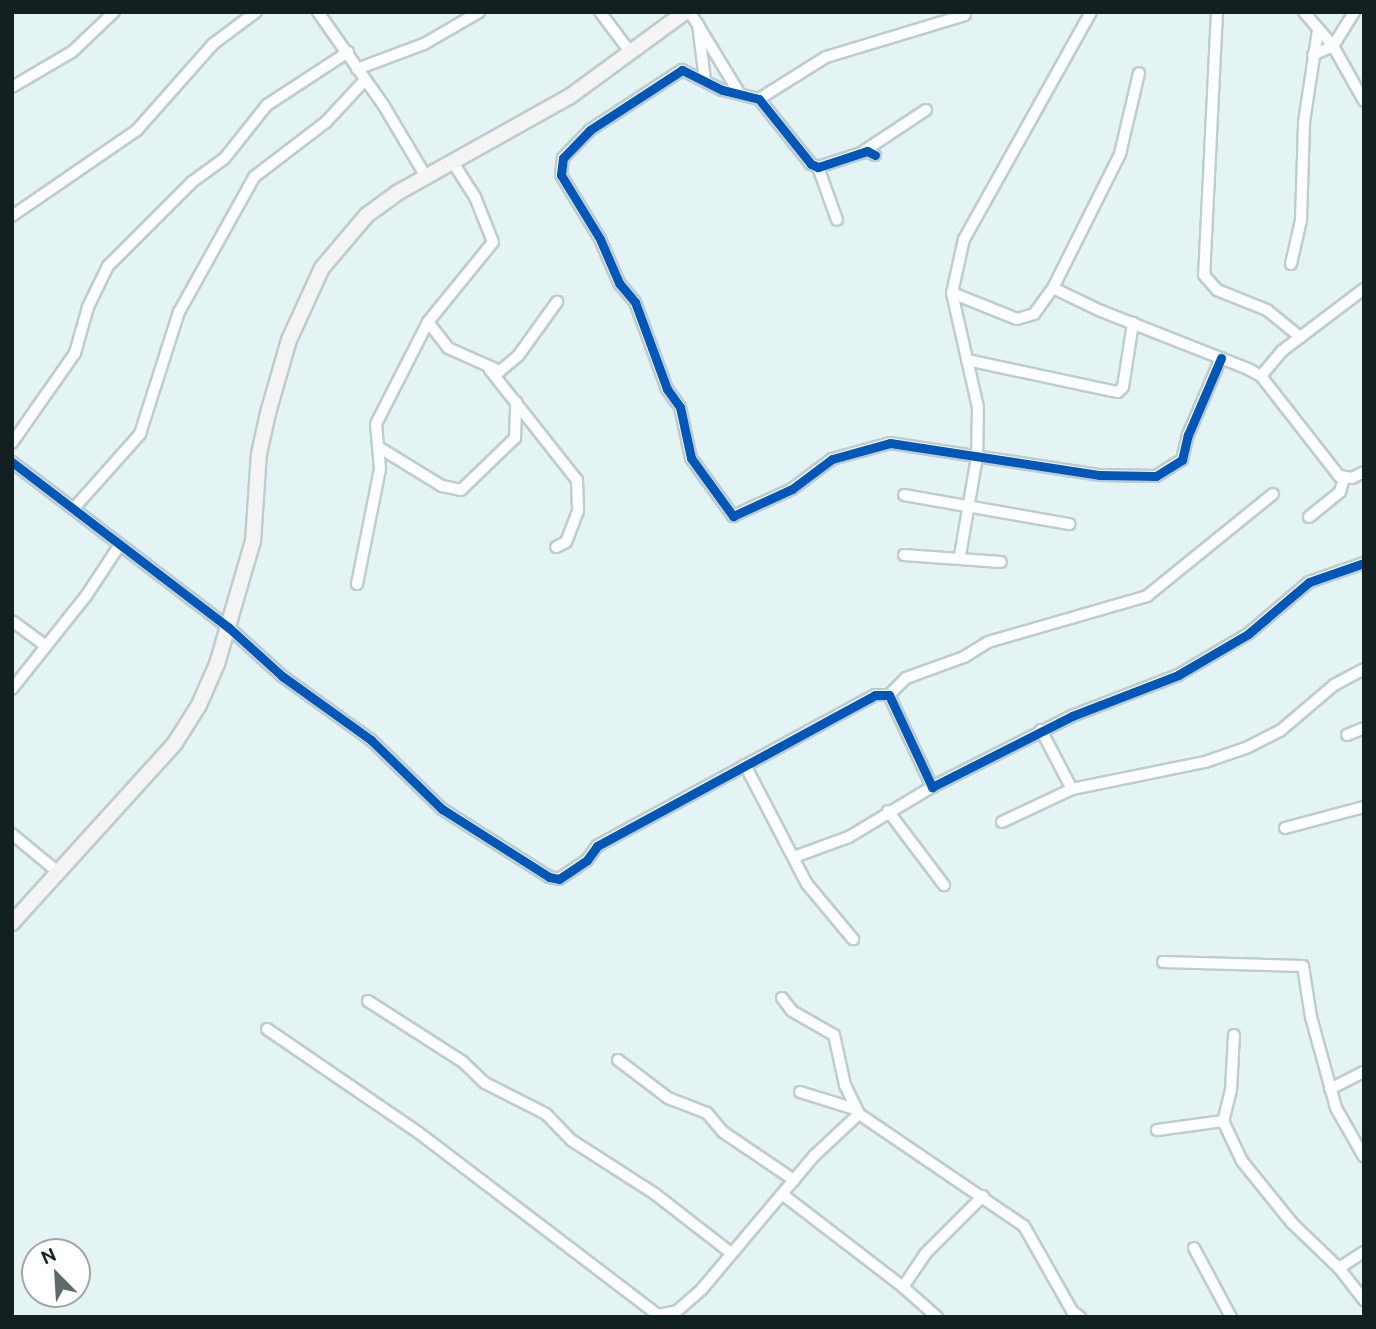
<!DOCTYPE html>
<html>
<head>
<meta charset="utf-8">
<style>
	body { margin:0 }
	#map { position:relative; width:1376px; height:1329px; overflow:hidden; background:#e4f4f5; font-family:Ubuntu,sans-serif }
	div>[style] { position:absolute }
	.roads { filter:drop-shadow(2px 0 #bfcccd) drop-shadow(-2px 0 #bfcccd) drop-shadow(0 2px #bfcccd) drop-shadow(0 -2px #bfcccd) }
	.street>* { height:10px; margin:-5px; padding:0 5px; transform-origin:5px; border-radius:5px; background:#fbfdfe }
	.secondary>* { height:14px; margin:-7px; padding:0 7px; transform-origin:7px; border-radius:7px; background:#f4f4f5 }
	.cycleway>* { height:9px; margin:-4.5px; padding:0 4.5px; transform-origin:4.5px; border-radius:4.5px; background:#0057b8 }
	span { translate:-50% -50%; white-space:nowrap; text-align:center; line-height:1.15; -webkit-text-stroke:7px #fff; paint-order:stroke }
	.frame { position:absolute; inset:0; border:14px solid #122022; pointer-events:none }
	.north { position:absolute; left:21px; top:1238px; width:70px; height:70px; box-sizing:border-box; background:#fff; border:2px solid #a0a6a7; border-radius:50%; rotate:336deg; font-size:19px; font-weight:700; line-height:28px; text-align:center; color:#122022 }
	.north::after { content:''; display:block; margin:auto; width:24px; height:32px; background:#5c6a6c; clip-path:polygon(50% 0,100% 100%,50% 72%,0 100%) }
</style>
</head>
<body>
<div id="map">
	<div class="roads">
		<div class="street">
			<i style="left:318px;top:12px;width:115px;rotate:54.9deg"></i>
			<i style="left:384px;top:106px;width:80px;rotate:59.3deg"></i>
			<i style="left:600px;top:12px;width:51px;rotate:52.9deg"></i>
			<i style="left:690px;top:12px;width:92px;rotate:58.7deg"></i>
			<i style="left:1091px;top:12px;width:260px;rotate:119.2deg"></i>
			<i style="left:964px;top:239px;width:55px;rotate:102.5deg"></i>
			<i style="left:952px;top:293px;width:70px;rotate:21.8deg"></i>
			<i style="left:1017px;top:319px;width:18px;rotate:-16deg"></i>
			<i style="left:1034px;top:314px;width:32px;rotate:-54deg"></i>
			<i style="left:1053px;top:288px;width:53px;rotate:25.6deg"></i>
			<i style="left:1101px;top:311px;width:158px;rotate:21.5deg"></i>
			<i style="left:1248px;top:369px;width:15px;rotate:28deg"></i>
			<i style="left:1261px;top:376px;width:127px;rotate:52deg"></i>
			<i style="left:1339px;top:476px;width:13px;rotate:9deg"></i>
			<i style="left:1352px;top:478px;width:13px;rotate:-27deg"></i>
			<i style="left:1217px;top:12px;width:263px;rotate:92.8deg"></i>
			<i style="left:1204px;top:275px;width:20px;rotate:49deg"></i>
			<i style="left:1217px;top:290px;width:54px;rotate:21.8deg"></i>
			<i style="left:1267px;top:310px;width:43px;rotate:39.3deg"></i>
			<i style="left:1304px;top:12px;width:45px;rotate:49.5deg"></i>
			<i style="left:1333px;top:46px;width:63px;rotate:60.6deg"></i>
			<i style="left:698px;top:24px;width:56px;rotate:82.9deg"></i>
			<i style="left:1313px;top:55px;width:22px;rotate:-24deg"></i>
			<i style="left:1333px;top:46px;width:40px;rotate:-58deg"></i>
			<i style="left:357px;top:69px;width:72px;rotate:-20.5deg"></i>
			<i style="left:424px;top:44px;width:64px;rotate:-30.2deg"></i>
			<i style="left:12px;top:87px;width:69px;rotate:-30.3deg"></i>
			<i style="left:72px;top:52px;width:58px;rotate:-43.6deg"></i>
			<i style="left:759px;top:99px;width:79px;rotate:-32.1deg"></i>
			<i style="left:826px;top:57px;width:145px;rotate:-16.8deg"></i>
			<i style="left:861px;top:153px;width:78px;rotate:-33.5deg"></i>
			<i style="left:875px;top:155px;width:9px;rotate:-153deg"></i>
			<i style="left:867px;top:151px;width:52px;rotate:161.9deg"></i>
			<i style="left:818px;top:167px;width:8px;rotate:-157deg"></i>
			<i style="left:811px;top:164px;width:83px;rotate:-128.7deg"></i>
			<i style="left:759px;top:99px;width:38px;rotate:-166deg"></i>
			<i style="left:722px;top:90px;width:45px;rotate:-153.4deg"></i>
			<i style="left:682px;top:70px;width:110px;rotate:146.9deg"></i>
			<i style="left:590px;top:130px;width:39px;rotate:134deg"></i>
			<i style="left:563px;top:158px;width:17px;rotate:97deg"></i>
			<i style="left:561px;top:175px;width:75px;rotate:58.6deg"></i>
			<i style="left:600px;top:239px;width:48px;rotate:66.6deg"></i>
			<i style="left:619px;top:283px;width:25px;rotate:50deg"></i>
			<i style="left:635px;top:302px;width:93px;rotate:69.8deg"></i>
			<i style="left:667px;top:389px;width:22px;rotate:54deg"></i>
			<i style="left:680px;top:407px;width:52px;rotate:77.8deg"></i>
			<i style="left:691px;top:458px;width:72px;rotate:54.1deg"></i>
			<i style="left:733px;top:516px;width:65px;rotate:-24.6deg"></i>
			<i style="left:792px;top:489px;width:50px;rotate:-36.9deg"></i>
			<i style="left:832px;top:459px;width:60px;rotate:-15.4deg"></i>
			<i style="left:890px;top:443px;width:211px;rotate:8.7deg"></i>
			<i style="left:1099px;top:475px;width:57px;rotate:1deg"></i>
			<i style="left:1156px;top:476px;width:31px;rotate:-32deg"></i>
			<i style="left:1182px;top:460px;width:26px;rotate:-77deg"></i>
			<i style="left:1188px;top:435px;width:84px;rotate:-66.8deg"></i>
			<i style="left:818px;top:167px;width:56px;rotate:70.3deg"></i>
			<i style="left:12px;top:216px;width:152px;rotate:-34.5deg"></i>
			<i style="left:137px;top:130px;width:115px;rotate:-48.5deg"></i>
			<i style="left:213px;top:44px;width:54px;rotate:-36.7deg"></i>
			<i style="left:1291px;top:264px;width:45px;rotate:-77.2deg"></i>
			<i style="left:1301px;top:220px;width:98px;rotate:-88.2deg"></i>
			<i style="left:1304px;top:122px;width:93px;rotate:-81.3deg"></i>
			<i style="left:1053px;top:288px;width:150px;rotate:-63.4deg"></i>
			<i style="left:1120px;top:154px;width:83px;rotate:-76.8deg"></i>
			<i style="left:952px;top:293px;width:117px;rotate:77.2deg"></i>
			<i style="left:978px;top:407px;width:50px;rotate:91.1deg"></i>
			<i style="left:977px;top:457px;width:99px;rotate:99.8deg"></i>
			<i style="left:428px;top:322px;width:33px;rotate:52deg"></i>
			<i style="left:448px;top:348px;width:57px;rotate:23.9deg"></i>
			<i style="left:500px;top:371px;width:23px;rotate:-40deg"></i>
			<i style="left:518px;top:356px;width:67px;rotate:-54.2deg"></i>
			<i style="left:967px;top:360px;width:154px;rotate:12deg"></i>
			<i style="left:1118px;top:392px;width:7px;rotate:-45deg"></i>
			<i style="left:1123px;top:387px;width:65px;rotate:-81.1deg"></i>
			<i style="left:490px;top:370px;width:140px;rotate:51.7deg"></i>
			<i style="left:577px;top:480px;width:31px;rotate:88deg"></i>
			<i style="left:578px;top:511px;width:33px;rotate:111deg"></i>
			<i style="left:566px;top:542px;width:11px;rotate:153deg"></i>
			<i style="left:1261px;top:376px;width:33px;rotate:-50deg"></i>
			<i style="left:1282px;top:351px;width:103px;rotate:-37.1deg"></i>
			<i style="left:12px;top:443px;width:110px;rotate:-55deg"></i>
			<i style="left:75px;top:353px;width:48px;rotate:-74.2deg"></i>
			<i style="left:88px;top:307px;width:46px;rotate:-64deg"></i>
			<i style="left:108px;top:266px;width:119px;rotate:-45deg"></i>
			<i style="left:192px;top:182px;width:39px;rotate:-36deg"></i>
			<i style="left:224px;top:159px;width:69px;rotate:-51.5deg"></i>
			<i style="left:267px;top:105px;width:97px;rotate:-33.2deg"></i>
			<i style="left:380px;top:448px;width:73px;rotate:31.5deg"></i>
			<i style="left:442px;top:486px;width:19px;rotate:12deg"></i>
			<i style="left:461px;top:490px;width:75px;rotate:-43.9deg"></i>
			<i style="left:515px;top:438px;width:36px;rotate:-88deg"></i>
			<i style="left:12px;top:462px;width:272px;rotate:37.4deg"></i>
			<i style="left:228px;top:627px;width:73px;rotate:42.2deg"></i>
			<i style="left:282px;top:676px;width:110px;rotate:35.7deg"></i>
			<i style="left:371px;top:740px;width:99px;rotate:44.2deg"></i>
			<i style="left:442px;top:809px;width:127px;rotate:32.4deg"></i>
			<i style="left:549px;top:877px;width:10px;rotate:11deg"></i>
			<i style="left:559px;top:879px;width:34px;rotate:-34deg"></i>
			<i style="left:587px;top:860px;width:17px;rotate:-54deg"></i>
			<i style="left:597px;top:846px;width:316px;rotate:-28.5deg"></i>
			<i style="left:875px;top:695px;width:14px"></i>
			<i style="left:889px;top:695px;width:102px;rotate:64.9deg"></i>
			<i style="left:932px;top:787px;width:157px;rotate:-26.9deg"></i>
			<i style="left:1072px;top:716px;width:114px;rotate:-21.1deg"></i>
			<i style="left:1178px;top:675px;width:81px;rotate:-30.4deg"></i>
			<i style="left:1248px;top:634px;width:80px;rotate:-40.4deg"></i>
			<i style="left:1309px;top:582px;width:58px;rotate:-19.1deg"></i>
			<i style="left:904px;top:495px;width:168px;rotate:10deg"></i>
			<i style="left:75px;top:507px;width:98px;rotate:-48.3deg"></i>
			<i style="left:140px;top:434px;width:128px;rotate:-72.3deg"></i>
			<i style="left:179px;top:312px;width:154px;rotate:-60.9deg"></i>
			<i style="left:254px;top:177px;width:91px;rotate:-37.4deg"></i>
			<i style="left:326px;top:122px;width:57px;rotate:-47.1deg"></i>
			<i style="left:1309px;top:517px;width:40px;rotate:-39deg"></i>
			<i style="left:1340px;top:492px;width:15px;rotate:-74deg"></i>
			<i style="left:904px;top:555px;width:97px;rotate:4.1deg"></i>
			<i style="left:357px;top:584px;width:117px;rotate:-78.7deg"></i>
			<i style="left:380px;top:469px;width:45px;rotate:-95.1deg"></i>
			<i style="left:376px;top:424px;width:114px;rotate:-63deg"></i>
			<i style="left:428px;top:322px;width:103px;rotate:-50.9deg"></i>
			<i style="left:493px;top:242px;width:48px;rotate:-111.8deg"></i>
			<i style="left:475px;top:197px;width:43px;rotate:-122.6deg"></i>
			<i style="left:12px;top:621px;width:42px;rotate:36.3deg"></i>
			<i style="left:12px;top:689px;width:119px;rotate:-51.5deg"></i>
			<i style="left:86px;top:596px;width:60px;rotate:-56.6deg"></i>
			<i style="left:889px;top:695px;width:24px;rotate:-45deg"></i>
			<i style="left:906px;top:678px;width:62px;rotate:-19.9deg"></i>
			<i style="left:964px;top:657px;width:28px;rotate:-32deg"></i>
			<i style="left:988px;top:642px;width:166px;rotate:-16.1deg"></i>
			<i style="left:1147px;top:596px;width:162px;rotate:-39deg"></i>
			<i style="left:1041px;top:730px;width:67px;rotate:62.3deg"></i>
			<i style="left:1347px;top:735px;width:18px;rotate:-22deg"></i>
			<i style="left:745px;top:765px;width:134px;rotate:62.5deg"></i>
			<i style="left:807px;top:884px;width:72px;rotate:50.1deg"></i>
			<i style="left:888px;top:811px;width:93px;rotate:52.9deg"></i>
			<i style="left:1002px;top:822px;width:77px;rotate:-25.2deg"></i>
			<i style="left:1072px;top:789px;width:136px;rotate:-11.5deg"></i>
			<i style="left:1205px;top:762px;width:43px;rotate:-18.9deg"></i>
			<i style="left:1246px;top:748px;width:38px;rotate:-27deg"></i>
			<i style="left:1280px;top:731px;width:71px;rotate:-40.4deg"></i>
			<i style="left:1334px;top:685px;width:34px;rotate:-28deg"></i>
			<i style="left:1285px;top:828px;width:82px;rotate:-14.9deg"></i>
			<i style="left:12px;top:834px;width:61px;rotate:39.7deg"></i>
			<i style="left:794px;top:857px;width:59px;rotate:-20deg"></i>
			<i style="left:849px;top:837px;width:97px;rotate:-31.1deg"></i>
			<i style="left:1163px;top:962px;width:140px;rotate:1.6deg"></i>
			<i style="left:1303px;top:966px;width:52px;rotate:81.1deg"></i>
			<i style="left:1311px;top:1017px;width:94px;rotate:74.6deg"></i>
			<i style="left:1336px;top:1108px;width:56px;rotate:60.3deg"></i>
			<i style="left:782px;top:998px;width:16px;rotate:52deg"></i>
			<i style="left:792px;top:1011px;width:48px;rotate:29.7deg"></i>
			<i style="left:834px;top:1035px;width:51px;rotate:77.6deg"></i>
			<i style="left:845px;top:1085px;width:32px;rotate:64deg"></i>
			<i style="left:859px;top:1114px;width:199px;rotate:34.2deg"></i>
			<i style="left:1024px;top:1226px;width:98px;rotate:60.5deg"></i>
			<i style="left:1072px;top:1311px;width:10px;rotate:37deg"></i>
			<i style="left:368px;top:1001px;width:113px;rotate:32.7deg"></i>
			<i style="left:463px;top:1062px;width:30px;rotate:44deg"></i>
			<i style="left:485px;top:1083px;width:68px;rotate:26.9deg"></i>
			<i style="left:546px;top:1114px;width:36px;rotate:46deg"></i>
			<i style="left:571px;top:1140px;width:100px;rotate:32.7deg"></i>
			<i style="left:655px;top:1194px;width:96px;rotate:37.8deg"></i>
			<i style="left:267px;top:1029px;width:184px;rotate:34.4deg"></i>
			<i style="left:419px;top:1133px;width:300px;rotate:37.3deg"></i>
			<i style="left:658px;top:1315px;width:19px;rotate:-12deg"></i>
			<i style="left:677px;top:1311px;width:33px;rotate:-41deg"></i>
			<i style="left:702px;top:1289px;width:175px;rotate:-49.9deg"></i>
			<i style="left:815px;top:1155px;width:60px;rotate:-43deg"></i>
			<i style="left:1234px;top:1035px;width:55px;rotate:93.1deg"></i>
			<i style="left:1231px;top:1090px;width:32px;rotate:104deg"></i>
			<i style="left:1223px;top:1121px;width:44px;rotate:64.6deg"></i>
			<i style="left:1242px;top:1161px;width:80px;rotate:51.1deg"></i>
			<i style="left:1292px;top:1223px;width:65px;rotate:43.8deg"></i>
			<i style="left:1339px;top:1268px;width:41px;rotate:52deg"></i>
			<i style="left:618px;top:1060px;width:63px;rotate:37.2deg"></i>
			<i style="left:668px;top:1098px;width:42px;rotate:21deg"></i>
			<i style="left:707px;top:1113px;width:25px;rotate:50deg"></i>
			<i style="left:723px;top:1132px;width:86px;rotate:34.1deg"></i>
			<i style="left:1330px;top:1089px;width:38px;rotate:-27deg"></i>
			<i style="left:800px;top:1092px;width:58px;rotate:17.2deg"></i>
			<i style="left:1157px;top:1130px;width:67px;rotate:-7.8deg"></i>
			<i style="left:782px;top:1194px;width:153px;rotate:37.5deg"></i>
			<i style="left:1194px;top:1248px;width:78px;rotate:61.8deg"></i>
			<i style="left:1339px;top:1268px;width:30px;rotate:-33deg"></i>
			<i style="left:937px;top:1317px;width:45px;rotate:-138.6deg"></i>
			<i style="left:903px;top:1287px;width:40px;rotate:-56deg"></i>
			<i style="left:925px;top:1254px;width:82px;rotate:-45deg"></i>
		</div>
		<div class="secondary">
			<i style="left:12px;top:923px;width:243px;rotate:-47.8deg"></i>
			<i style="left:175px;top:743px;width:45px;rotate:-57.7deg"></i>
			<i style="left:199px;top:705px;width:45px;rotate:-66.3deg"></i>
			<i style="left:217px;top:664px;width:128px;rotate:-73.7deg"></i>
			<i style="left:253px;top:541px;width:87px;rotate:-86.1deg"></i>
			<i style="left:259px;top:454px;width:42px;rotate:-77.6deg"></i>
			<i style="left:268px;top:413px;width:76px;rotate:-74deg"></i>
			<i style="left:289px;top:340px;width:79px;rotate:-65.4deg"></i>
			<i style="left:322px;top:268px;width:70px;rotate:-49.7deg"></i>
			<i style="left:367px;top:215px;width:37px;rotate:-36deg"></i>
			<i style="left:397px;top:193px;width:197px;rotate:-29.2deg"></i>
			<i style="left:569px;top:97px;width:144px;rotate:-36.2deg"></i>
		</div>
	</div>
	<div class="cycleway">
		<i style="left:875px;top:155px;width:9px;rotate:-153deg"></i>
		<i style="left:867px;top:151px;width:52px;rotate:161.9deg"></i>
		<i style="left:818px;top:167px;width:8px;rotate:-157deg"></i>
		<i style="left:811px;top:164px;width:83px;rotate:-128.7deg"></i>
		<i style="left:759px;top:99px;width:38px;rotate:-166deg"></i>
		<i style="left:722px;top:90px;width:45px;rotate:-153.4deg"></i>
		<i style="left:682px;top:70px;width:110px;rotate:146.9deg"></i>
		<i style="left:590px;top:130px;width:39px;rotate:134deg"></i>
		<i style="left:563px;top:158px;width:17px;rotate:97deg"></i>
		<i style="left:561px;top:175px;width:75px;rotate:58.6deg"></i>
		<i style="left:600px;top:239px;width:48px;rotate:66.6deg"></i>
		<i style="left:619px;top:283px;width:25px;rotate:50deg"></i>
		<i style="left:635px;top:302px;width:93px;rotate:69.8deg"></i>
		<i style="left:667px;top:389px;width:22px;rotate:54deg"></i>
		<i style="left:680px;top:407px;width:52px;rotate:77.8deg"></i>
		<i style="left:691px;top:458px;width:72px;rotate:54.1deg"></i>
		<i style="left:733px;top:516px;width:65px;rotate:-24.6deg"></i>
		<i style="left:792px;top:489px;width:50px;rotate:-36.9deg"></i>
		<i style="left:832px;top:459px;width:60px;rotate:-15.4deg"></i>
		<i style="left:890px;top:443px;width:211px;rotate:8.7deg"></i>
		<i style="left:1099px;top:475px;width:57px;rotate:1deg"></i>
		<i style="left:1156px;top:476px;width:31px;rotate:-32deg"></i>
		<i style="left:1182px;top:460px;width:26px;rotate:-77deg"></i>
		<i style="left:1188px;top:435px;width:84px;rotate:-66.8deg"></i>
		<i style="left:12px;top:462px;width:272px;rotate:37.4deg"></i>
		<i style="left:228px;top:627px;width:73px;rotate:42.2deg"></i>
		<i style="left:282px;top:676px;width:110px;rotate:35.7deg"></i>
		<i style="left:371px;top:740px;width:99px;rotate:44.2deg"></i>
		<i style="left:442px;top:809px;width:127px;rotate:32.4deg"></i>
		<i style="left:549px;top:877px;width:10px;rotate:11deg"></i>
		<i style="left:559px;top:879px;width:34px;rotate:-34deg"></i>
		<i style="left:587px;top:860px;width:17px;rotate:-54deg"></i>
		<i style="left:597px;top:846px;width:316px;rotate:-28.5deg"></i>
		<i style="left:875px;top:695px;width:14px"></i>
		<i style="left:889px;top:695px;width:102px;rotate:64.9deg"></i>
		<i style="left:932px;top:787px;width:157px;rotate:-26.9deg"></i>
		<i style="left:1072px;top:716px;width:114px;rotate:-21.1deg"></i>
		<i style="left:1178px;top:675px;width:81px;rotate:-30.4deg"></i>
		<i style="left:1248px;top:634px;width:80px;rotate:-40.4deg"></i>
		<i style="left:1309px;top:582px;width:58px;rotate:-19.1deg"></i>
	</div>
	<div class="frame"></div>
	<div class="north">N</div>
</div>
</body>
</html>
